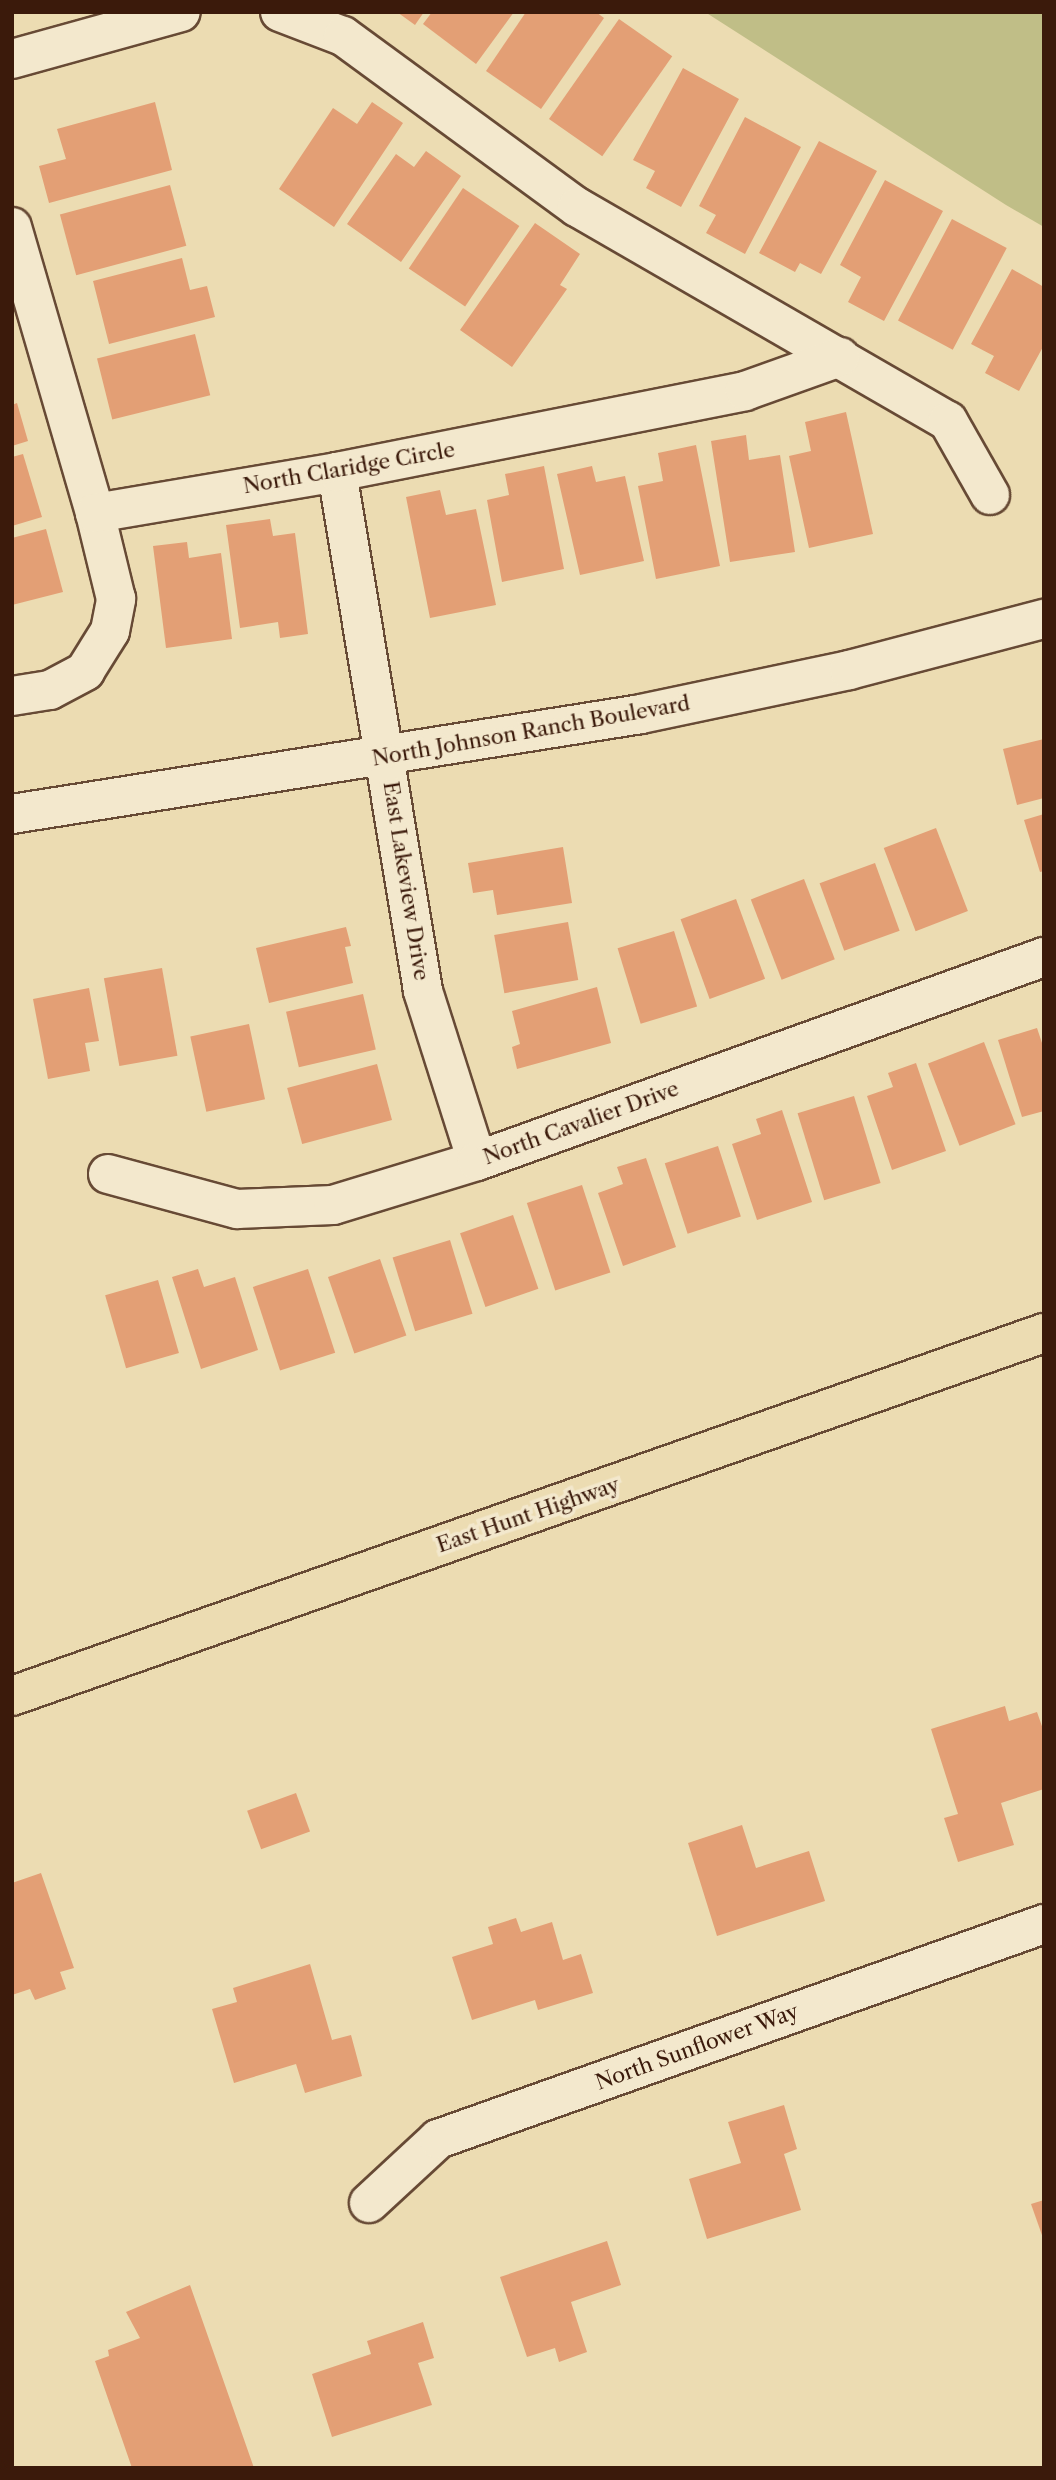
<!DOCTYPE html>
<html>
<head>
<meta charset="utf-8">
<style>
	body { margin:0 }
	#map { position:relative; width:1056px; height:2480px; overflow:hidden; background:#ecdcb2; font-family:"Libre Caslon Text",serif }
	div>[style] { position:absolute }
	.green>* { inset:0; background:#c0be87 }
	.building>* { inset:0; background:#e39f75; transform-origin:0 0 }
	.roads { filter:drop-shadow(2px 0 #674a35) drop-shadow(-2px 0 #674a35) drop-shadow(0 2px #674a35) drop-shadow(0 -2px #674a35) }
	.minor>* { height:38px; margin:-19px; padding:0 19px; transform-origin:19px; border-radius:19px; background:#f3e8cd }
	.major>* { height:38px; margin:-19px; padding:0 19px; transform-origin:19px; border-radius:19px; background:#ecdcb2 }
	span { translate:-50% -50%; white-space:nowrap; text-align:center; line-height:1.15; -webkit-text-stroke:7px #f3e8cd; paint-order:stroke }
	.street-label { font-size:21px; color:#3b1a0b }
	.frame { position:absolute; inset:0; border:14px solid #3b1a0b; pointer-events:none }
</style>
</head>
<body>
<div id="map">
	<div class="green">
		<i style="clip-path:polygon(705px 12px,1044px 12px,1044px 227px,1006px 205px)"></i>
	</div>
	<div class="building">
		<i style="clip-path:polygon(397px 12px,424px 12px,415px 25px)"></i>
		<i style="clip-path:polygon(432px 12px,514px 12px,476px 64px,423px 24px)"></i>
		<i style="clip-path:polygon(526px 12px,596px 12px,604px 18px,541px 109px,486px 71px)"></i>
		<i style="left:619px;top:19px;width:65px;height:122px;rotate:35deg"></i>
		<i style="clip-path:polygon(683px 68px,739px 99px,681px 207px,646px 188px,655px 171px,633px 160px)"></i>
		<i style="clip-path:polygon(155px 102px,172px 170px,49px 203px,39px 166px,66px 159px,57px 129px)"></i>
		<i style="clip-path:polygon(372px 102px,403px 123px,334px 227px,279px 189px,333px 108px,357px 124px)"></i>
		<i style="clip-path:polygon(745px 117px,801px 147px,745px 254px,706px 233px,716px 215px,699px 206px)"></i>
		<i style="clip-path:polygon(819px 141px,877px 171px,821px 274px,800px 263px,795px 272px,759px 253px)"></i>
		<i style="clip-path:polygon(426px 151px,461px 176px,401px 262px,347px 224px,396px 154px,414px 167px)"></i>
		<i style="clip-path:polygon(885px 180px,943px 211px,884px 321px,848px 302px,861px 277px,840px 265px)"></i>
		<i style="left:170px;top:185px;width:63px;height:114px;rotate:75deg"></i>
		<i style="left:463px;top:188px;width:68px;height:97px;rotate:34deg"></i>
		<i style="left:952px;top:219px;width:62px;height:115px;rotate:28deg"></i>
		<i style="clip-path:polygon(535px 223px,580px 254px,560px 285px,567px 289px,512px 367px,460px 330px)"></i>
		<i style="clip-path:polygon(182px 258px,190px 290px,207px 286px,215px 317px,109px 344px,93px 281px)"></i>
		<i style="clip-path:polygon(1012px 269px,1044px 287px,1044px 345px,1019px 391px,985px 373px,994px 356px,971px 344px)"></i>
		<i style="left:195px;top:334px;width:63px;height:101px;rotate:76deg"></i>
		<i style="clip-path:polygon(17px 403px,28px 441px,12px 446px,12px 405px)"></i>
		<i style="clip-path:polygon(846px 412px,873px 534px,809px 548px,789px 456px,811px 451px,805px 422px)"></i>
		<i style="clip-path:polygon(746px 435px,749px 460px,780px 455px,795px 552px,730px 562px,711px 441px)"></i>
		<i style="clip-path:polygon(696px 445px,720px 566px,656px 579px,638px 486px,663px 481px,658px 453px)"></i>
		<i style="clip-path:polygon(23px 454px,42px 517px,12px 526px,12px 457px)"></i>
		<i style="clip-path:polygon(544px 466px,564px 569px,502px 582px,487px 500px,509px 495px,505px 474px)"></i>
		<i style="clip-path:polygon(592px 466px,596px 482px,625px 476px,644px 561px,580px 575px,557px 474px)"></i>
		<i style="clip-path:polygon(440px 490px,446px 515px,476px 509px,496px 605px,430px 618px,406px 497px)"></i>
		<i style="clip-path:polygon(270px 519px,273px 536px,295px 533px,308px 634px,280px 638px,278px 622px,240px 628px,226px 525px)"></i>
		<i style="clip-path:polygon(46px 529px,63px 592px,12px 605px,12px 538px)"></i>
		<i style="clip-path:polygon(187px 542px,189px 558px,221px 553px,232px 639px,166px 648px,153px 546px)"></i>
		<i style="clip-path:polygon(1044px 739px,1044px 798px,1017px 805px,1003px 749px)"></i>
		<i style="clip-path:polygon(1044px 814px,1044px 871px,1040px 872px,1024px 820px)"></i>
		<i style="left:936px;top:828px;width:89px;height:56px;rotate:69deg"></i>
		<i style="clip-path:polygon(563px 847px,572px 903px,497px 915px,493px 890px,473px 893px,468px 863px)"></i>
		<i style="left:875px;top:863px;width:72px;height:59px;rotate:70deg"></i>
		<i style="left:804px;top:879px;width:86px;height:57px;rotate:69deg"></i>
		<i style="left:736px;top:899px;width:85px;height:59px;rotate:70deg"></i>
		<i style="left:568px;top:922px;width:59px;height:75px;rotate:80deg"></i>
		<i style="clip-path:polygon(346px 927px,351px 946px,345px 947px,353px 983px,269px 1003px,256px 948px)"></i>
		<i style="left:674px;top:931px;width:79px;height:59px;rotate:73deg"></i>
		<i style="left:162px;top:968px;width:89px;height:59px;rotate:80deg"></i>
		<i style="clip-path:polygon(597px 987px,611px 1043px,517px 1069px,512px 1047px,520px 1044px,512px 1011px)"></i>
		<i style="clip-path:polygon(89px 988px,99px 1041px,85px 1043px,90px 1071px,48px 1079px,33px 999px)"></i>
		<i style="left:363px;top:994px;width:57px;height:79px;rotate:77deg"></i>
		<i style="left:249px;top:1024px;width:77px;height:60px;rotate:78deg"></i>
		<i style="clip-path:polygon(1037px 1028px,1044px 1049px,1044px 1111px,1022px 1117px,998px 1040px)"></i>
		<i style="left:984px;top:1042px;width:88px;height:60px;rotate:69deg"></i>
		<i style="clip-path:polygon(916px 1063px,946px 1151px,892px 1170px,867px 1096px,893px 1087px,888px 1073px)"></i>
		<i style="left:377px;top:1064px;width:58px;height:93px;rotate:75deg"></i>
		<i style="left:854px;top:1096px;width:91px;height:59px;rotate:73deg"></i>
		<i style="clip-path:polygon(782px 1110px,812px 1202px,757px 1220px,732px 1144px,761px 1134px,756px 1119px)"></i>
		<i style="left:718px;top:1146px;width:74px;height:56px;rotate:72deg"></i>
		<i style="clip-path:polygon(646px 1158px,676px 1247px,623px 1266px,598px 1193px,623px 1184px,617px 1167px)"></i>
		<i style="left:582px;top:1185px;width:92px;height:58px;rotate:72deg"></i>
		<i style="left:513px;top:1215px;width:78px;height:56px;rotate:71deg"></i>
		<i style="left:450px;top:1240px;width:77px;height:60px;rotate:73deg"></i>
		<i style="left:380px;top:1259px;width:81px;height:55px;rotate:71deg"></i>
		<i style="clip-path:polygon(198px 1269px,204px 1287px,235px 1277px,258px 1350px,201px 1369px,172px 1277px)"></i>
		<i style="left:308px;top:1269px;width:88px;height:58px;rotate:72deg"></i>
		<i style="left:158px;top:1280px;width:76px;height:55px;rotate:74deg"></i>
		<i style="clip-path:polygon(1005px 1706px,1009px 1721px,1037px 1712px,1044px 1732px,1044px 1789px,1001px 1803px,1014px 1845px,958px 1862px,944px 1818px,958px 1814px,931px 1729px)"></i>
		<i style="left:296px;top:1793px;width:41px;height:52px;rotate:70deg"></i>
		<i style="clip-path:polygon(742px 1825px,756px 1868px,809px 1851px,825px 1901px,717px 1936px,688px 1843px)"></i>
		<i style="clip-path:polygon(41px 1873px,74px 1968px,60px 1972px,66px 1989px,35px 2000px,30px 1989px,12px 1995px,12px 1883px)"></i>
		<i style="clip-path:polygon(516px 1918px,521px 1932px,552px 1922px,563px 1960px,581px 1954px,593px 1993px,538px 2010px,535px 2000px,472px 2020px,452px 1957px,493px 1944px,488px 1927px)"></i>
		<i style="clip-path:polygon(310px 1964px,332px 2040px,351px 2035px,362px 2076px,305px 2093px,296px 2064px,234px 2083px,212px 2009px,237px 2002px,233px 1988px)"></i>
		<i style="clip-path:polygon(784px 2105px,797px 2149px,784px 2154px,801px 2210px,707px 2239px,689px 2179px,741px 2163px,728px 2122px)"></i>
		<i style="clip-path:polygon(1044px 2200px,1044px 2238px,1043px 2238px,1031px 2204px)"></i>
		<i style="clip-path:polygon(607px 2241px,621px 2285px,571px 2302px,587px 2352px,559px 2362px,555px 2348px,527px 2357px,500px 2277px)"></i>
		<i style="clip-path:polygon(190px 2285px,254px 2468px,132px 2468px,95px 2361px,109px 2356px,108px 2350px,140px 2338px,126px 2312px)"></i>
		<i style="clip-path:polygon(423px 2322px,434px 2358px,418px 2363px,432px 2405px,332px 2437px,312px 2374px,371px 2354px,367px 2341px)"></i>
	</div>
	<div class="roads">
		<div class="minor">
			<i style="left:280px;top:12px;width:67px;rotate:20.9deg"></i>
			<i style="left:343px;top:36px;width:290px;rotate:36.2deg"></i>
			<i style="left:577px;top:207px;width:428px;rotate:30deg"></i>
			<i style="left:948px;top:421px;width:85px;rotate:60.4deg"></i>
			<i style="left:12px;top:59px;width:175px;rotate:-15.5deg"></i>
			<i style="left:12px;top:227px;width:298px;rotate:73.8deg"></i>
			<i style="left:337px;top:472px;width:526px;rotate:80.59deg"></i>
			<i style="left:423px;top:991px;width:178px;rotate:72.4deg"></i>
			<i style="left:12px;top:696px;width:38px;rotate:-9deg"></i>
			<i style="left:50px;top:690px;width:40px;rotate:-28deg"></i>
			<i style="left:85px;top:671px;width:47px;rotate:-58deg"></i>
			<i style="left:110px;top:631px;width:33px;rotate:-79deg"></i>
			<i style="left:116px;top:599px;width:89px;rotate:-103.7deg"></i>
			<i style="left:95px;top:513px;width:245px;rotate:-9.6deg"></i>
			<i style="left:337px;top:472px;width:416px;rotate:-11.2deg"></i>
			<i style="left:745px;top:391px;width:101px;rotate:-19.7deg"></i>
			<i style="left:12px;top:814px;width:637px;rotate:-9.03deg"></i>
			<i style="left:641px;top:714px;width:213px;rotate:-11.9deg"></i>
			<i style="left:849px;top:670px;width:202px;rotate:-14.7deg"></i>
			<i style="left:108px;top:1174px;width:134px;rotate:15.2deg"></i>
			<i style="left:237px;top:1209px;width:96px;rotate:-2.4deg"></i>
			<i style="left:333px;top:1205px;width:151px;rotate:-17deg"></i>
			<i style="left:477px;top:1161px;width:603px;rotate:-19.79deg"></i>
			<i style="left:369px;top:2203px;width:94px;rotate:-42.8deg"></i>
			<i style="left:438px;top:2139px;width:643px;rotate:-19.53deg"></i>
		</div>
		<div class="major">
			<i style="left:12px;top:1696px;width:1094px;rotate:-19.38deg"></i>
		</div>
	</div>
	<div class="street-label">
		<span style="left:349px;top:468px;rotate:-10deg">North Claridge Circle</span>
		<span style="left:531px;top:731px;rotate:-10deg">North Johnson Ranch Boulevard</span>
		<span style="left:406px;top:881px;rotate:81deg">East Lakeview Drive</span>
		<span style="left:581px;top:1123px;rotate:-20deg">North Cavalier Drive</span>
		<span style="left:528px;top:1515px;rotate:-19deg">East Hunt Highway</span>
		<span style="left:697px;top:2047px;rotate:-20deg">North Sunflower Way</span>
	</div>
	<div class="frame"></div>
</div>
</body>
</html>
